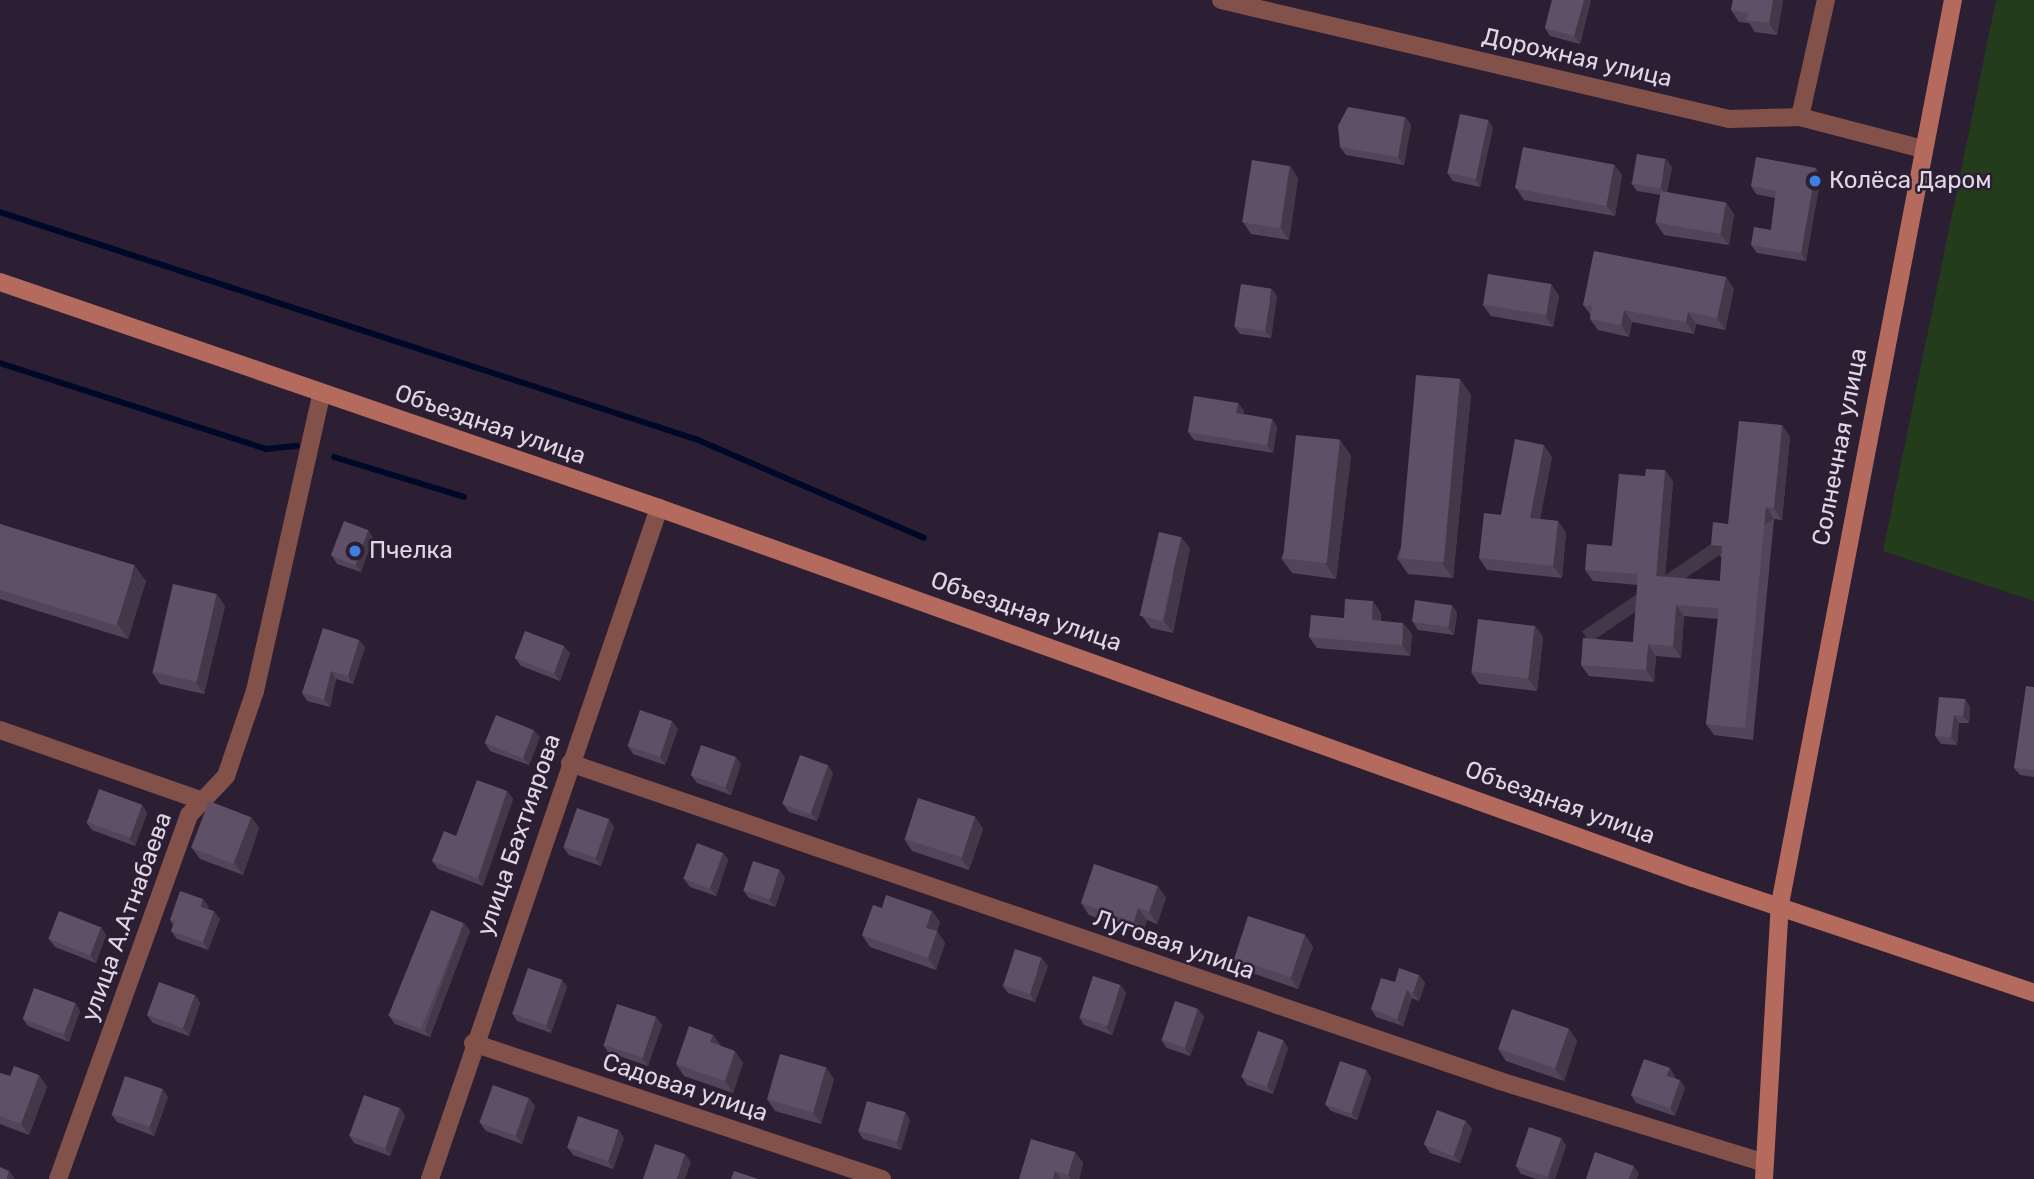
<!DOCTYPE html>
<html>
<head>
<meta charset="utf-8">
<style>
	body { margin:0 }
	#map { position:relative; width:2034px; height:1179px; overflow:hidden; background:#2c1f34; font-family:Rubik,sans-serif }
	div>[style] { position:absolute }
	.green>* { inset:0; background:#233d1c }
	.stream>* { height:6px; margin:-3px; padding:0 3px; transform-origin:3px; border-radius:3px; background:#000827 }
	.street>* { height:18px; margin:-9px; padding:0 9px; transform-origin:9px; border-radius:9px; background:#82524a }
	.secondary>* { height:18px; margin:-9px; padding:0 9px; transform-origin:9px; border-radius:9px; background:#b56a5e }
	.wall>* { inset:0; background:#524559 }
	.shaded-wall>* { inset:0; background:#423848; transform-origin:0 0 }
	.building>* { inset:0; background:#5f5067; transform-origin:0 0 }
	.dots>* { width:19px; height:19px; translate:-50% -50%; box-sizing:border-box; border:4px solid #2c1f34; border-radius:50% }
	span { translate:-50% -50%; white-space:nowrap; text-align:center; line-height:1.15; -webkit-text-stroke:5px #2c1f34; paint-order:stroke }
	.street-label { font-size:24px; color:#e0d7e5 }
	.poi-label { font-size:24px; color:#e0d7e5 }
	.left { translate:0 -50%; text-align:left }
</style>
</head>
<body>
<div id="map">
	<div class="green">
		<i style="clip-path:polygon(1996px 0,2034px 0,2034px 601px,1883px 551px)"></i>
	</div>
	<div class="stream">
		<i style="left:0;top:212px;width:734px;rotate:18.09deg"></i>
		<i style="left:698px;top:440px;width:246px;rotate:23.4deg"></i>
		<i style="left:0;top:363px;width:280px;rotate:17.9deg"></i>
		<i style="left:266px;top:449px;width:31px;rotate:-6deg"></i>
		<i style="left:334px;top:457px;width:136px;rotate:17.1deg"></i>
	</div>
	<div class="street">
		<i style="left:1221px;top:0;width:522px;rotate:13.18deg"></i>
		<i style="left:1729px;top:119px;width:71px;rotate:-1.6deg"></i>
		<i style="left:1800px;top:117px;width:127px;rotate:14.6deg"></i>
		<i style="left:1800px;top:117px;width:120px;rotate:-77.5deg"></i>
		<i style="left:0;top:730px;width:215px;rotate:19.3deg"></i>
		<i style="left:570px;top:763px;width:983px;rotate:18.88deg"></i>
		<i style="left:1500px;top:1081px;width:277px;rotate:17.2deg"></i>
		<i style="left:473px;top:1043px;width:431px;rotate:18.4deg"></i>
		<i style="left:58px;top:1179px;width:387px;rotate:-70.2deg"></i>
		<i style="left:189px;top:815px;width:54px;rotate:-46.5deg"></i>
		<i style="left:226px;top:776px;width:90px;rotate:-71.2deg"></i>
		<i style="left:255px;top:691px;width:303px;rotate:-77.4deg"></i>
		<i style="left:430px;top:1179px;width:709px;rotate:-71.16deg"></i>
	</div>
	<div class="secondary">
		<i style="left:0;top:282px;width:697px;rotate:18.93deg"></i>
		<i style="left:659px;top:508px;width:1098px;rotate:19.69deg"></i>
		<i style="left:1693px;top:878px;width:360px;rotate:18.6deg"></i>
		<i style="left:1764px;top:1179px;width:275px;rotate:-86.7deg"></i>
		<i style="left:1780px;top:904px;width:920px;rotate:-79.17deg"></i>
	</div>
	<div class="wall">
		<i style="clip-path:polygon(1552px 0,1591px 0,1580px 44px,1550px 36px,1545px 28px)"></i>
		<i style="clip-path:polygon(1733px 0,1783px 0,1777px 35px,1755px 32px,1749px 23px,1739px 22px,1731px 10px)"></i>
		<i style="clip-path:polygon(1405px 117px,1411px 125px,1404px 165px,1346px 155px,1340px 147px)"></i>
		<i style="clip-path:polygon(1488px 120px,1493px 128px,1480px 187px,1453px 181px,1447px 173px)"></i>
		<i style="clip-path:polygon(1290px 166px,1298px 178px,1289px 240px,1251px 234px,1243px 222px)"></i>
		<i style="clip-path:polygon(1672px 167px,1667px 192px,1734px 214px,1729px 245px,1664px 235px,1656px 223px,1661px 195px,1637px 191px,1631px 183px)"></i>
		<i style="clip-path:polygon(1622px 175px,1615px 216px,1524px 200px,1516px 188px)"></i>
		<i style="clip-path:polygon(1821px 176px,1806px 261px,1757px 253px,1751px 245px,1771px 230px,1775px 198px,1756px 194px,1751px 186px)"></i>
		<i style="clip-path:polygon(1726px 277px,1734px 289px,1725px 330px,1696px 324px,1694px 334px,1632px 322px,1629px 337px,1598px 330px,1590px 319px,1591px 315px,1583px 305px)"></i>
		<i style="clip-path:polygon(1551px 284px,1559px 296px,1553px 327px,1491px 316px,1482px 304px)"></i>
		<i style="clip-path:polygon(1277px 296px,1271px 338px,1240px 334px,1234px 326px)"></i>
		<i style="clip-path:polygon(1460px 379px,1471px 395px,1453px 578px,1408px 574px,1397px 558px)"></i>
		<i style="clip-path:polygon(1238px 403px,1244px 411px,1243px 414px,1272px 419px,1277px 427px,1273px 453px,1194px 440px,1188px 432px)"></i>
		<i style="clip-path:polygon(1782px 425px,1790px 437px,1782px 520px,1774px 519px,1753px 740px,1714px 735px,1706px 724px,1718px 619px,1684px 616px,1681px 658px,1656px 656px,1654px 682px,1589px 676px,1581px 665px,1633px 642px,1638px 585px,1593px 581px,1585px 570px,1612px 546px,1645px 476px,1665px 470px,1673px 482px,1665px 577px,1720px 581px,1722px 557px,1720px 556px,1711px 545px,1728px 524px)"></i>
		<i style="clip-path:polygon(1340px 440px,1351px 456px,1336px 579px,1292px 573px,1281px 558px)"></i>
		<i style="clip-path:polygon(1552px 457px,1540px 519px,1558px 521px,1566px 533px,1562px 578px,1487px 570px,1479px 558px,1501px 515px)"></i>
		<i style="clip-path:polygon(0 524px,146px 581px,128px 639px,0 599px)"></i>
		<i style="clip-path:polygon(368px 530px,373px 538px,361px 572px,337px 564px,332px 556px)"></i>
		<i style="clip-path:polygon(1190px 548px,1173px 633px,1151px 628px,1142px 616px)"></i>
		<i style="clip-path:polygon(1452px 605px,1457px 613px,1454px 635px,1418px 630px,1413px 622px)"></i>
		<i style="clip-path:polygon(225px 606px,204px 694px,160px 684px,152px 672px)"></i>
		<i style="clip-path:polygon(1381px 613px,1381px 621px,1412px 634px,1410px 656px,1317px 648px,1309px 637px,1344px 618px)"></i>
		<i style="clip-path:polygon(1535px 626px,1543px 637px,1537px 691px,1479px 684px,1471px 672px)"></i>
		<i style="clip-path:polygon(359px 640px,365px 647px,353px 684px,336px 679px,330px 707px,307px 701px,302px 693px)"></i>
		<i style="clip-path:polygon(570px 653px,560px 681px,521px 666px,515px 658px)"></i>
		<i style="clip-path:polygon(2034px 687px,2034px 777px,2020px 775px,2014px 768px)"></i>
		<i style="clip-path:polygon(1965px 699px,1970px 707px,1969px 723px,1959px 723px,1957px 745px,1941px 744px,1935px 736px)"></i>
		<i style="clip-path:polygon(678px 729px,665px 765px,633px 754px,628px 746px)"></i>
		<i style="clip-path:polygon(540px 737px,529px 765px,490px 751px,485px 743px)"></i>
		<i style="clip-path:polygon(741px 764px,731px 795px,697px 783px,691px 775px)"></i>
		<i style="clip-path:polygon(833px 773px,817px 821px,789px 812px,783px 804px)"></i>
		<i style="clip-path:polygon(507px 791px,513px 799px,483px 886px,438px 869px,432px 861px,456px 836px)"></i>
		<i style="clip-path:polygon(142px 805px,147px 813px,135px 846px,92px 830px,86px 822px)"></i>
		<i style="clip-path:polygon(251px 817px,259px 828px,243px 875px,200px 859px,192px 848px)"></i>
		<i style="clip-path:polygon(975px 817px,983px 829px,969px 870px,912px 851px,904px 839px)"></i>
		<i style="clip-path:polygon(614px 827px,601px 866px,569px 855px,563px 847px)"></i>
		<i style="clip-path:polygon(723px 853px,728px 860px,716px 896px,690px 887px,684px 879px)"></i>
		<i style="clip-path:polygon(785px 878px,775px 907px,749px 898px,743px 890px)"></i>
		<i style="clip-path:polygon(1166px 898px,1157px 924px,1147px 920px,1142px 934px,1089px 915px,1081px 903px)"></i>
		<i style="clip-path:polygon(209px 907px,208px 909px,220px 919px,208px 950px,177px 939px,171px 931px,173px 925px,170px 920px)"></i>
		<i style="clip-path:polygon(882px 908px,940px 922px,937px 931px,945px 943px,936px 970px,870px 947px,862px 935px)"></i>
		<i style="clip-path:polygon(464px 923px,470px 931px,430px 1037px,395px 1024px,389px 1016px)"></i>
		<i style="clip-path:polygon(101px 927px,106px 935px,96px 963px,55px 947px,49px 939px)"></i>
		<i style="clip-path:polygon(1305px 935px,1313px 947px,1298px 989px,1241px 969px,1233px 958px)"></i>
		<i style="clip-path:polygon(1048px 966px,1035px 1002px,1008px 993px,1002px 985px)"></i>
		<i style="clip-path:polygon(1419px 975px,1425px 983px,1419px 1001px,1412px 998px,1403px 1026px,1376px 1017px,1371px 1009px,1395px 982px)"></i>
		<i style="clip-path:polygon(562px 980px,567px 987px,551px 1033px,517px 1021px,512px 1013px)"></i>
		<i style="clip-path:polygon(1126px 993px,1112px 1035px,1084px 1025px,1079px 1017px)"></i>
		<i style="clip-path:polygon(195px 995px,200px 1003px,189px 1036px,153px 1023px,147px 1015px)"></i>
		<i style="clip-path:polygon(75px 1003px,80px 1011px,69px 1042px,28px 1026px,23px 1019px)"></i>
		<i style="clip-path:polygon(1198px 1009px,1204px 1017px,1190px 1056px,1167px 1048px,1161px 1040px)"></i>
		<i style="clip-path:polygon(656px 1017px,662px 1025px,648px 1066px,608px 1052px,603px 1045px)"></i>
		<i style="clip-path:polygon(1569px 1029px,1577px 1041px,1564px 1081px,1506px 1061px,1498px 1049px)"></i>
		<i style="clip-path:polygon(713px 1035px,721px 1046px,743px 1063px,733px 1093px,684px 1076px,676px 1064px)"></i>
		<i style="clip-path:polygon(1288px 1048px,1273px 1094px,1247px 1085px,1242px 1077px)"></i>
		<i style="clip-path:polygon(1366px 1070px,1371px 1078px,1357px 1120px,1331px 1111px,1325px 1104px)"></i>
		<i style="clip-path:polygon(0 1073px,10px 1076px,39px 1075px,47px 1087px,29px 1135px,0 1124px)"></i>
		<i style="clip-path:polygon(1675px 1076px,1675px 1078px,1685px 1088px,1675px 1116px,1636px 1103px,1631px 1095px)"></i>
		<i style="clip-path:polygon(834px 1079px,821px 1124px,775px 1111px,767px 1099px)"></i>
		<i style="clip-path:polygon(168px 1097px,154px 1136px,117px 1122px,111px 1114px)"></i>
		<i style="clip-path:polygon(529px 1098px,535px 1106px,522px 1144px,486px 1131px,480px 1123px)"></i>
		<i style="clip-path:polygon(400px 1108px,405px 1116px,390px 1156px,354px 1143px,349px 1135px)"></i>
		<i style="clip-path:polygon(905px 1112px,910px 1120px,901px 1150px,863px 1139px,858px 1131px)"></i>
		<i style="clip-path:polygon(1472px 1129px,1460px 1163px,1430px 1153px,1425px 1145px)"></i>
		<i style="clip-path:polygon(624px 1138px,613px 1169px,573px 1155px,567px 1147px)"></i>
		<i style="clip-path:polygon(1561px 1138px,1566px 1146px,1555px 1179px,1537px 1179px,1521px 1174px,1516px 1166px)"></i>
		<i style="clip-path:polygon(1075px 1152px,1083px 1163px,1079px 1179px,1019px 1179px)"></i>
	</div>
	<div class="shaded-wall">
		<i style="clip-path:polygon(1584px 0,1591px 0,1580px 44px,1574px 36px)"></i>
		<i style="clip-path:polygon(1773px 0,1783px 0,1777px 35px,1769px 23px)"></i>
		<i style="clip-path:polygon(1405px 117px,1411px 125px,1404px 165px,1398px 157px)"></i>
		<i style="clip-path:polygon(1488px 120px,1493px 128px,1480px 187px,1475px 179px)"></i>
		<i style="clip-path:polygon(1666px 159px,1672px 167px,1666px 196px,1661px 188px)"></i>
		<i style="clip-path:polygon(1614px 164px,1622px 175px,1615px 216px,1606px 205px)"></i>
		<i style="clip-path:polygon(1290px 166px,1298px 178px,1289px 240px,1281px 228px)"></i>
		<i style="clip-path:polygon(1816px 168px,1821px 176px,1806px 261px,1801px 253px)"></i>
		<i style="clip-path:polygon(1726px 202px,1734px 214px,1729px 245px,1720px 234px)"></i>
		<i style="clip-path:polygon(1726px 277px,1734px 289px,1725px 330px,1717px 318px)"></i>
		<i style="clip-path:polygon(1551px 284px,1559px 296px,1553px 327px,1545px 315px)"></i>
		<i style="clip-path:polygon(1272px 289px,1277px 296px,1271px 338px,1265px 330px)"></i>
		<i style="clip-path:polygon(1624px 310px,1632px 322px,1629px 337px,1621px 325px)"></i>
		<i style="clip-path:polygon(1688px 312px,1696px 324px,1694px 334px,1686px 322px)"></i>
		<i style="clip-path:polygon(1460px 379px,1471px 395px,1453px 578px,1442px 563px)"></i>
		<i style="clip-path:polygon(1238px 403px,1244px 411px,1242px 421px,1236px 413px)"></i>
		<i style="clip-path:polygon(1272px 419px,1277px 427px,1273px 453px,1267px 445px)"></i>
		<i style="clip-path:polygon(1782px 425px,1790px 437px,1782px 520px,1774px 508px)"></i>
		<i style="clip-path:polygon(1340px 440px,1351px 456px,1336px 579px,1325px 563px)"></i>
		<i style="clip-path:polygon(1544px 445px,1552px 457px,1538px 530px,1530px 518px)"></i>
		<i style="clip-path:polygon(1665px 470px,1673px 482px,1664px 587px,1656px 576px)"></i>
		<i style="left:1766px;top:507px;width:14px;height:222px;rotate:56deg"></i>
		<i style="clip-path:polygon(1558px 521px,1566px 533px,1562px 578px,1553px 566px)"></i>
		<i style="clip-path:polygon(368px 530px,373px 538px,361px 572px,356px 565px)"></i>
		<i style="clip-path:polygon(1181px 537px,1190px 548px,1173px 633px,1164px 621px)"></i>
		<i style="clip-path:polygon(135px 566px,146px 581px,128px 639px,117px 623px)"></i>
		<i style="clip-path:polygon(217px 594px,225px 606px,204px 694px,196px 683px)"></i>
		<i style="clip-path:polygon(1373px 601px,1381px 613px,1380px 632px,1372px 620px)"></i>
		<i style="clip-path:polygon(1452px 605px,1457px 613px,1454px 635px,1448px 627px)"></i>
		<i style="clip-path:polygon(1676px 605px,1684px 616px,1681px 658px,1673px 646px)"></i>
		<i style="clip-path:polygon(1403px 623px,1412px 634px,1410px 656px,1402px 645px)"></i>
		<i style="clip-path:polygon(1535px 626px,1543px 637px,1537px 691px,1528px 679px)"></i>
		<i style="clip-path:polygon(359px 640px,365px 647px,353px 684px,348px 676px)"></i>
		<i style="clip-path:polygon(1648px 644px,1656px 656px,1654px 682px,1646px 670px)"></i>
		<i style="clip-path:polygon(564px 646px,570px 653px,560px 681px,554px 673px)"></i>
		<i style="clip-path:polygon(331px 671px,336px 679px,330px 707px,324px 699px)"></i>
		<i style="clip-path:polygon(1965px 699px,1970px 707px,1969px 723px,1963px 716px)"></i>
		<i style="clip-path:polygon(1954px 715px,1959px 723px,1957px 745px,1951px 737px)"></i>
		<i style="clip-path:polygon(672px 721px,678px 729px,665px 765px,660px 757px)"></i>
		<i style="clip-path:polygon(534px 730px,540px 737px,529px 765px,523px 757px)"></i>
		<i style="clip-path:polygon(736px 757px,741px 764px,731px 795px,725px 787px)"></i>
		<i style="clip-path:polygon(828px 765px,833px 773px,817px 821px,811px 813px)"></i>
		<i style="clip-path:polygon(507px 791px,513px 799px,483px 886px,478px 878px)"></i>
		<i style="clip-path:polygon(142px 805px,147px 813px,135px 846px,129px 838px)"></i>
		<i style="clip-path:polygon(251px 817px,259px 828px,243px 875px,234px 863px)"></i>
		<i style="clip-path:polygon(975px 817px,983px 829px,969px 870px,961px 858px)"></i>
		<i style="clip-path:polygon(609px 819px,614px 827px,601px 866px,595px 858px)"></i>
		<i style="clip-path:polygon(723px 853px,728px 860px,716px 896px,710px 888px)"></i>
		<i style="clip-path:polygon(780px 870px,785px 878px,775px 907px,769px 900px)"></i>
		<i style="clip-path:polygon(1158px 886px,1166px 898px,1157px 924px,1149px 912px)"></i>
		<i style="clip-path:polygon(203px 899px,209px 907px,206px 915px,201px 907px)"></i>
		<i style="clip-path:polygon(1138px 908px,1147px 920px,1142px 934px,1134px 922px)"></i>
		<i style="clip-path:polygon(214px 911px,220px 919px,208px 950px,203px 942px)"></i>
		<i style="clip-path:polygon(932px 911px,940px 922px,934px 939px,926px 928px)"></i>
		<i style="clip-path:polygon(464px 923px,470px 931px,430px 1037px,425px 1030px)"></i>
		<i style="clip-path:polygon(101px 927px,106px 935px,96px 963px,90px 955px)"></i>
		<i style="clip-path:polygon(937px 931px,945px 943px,936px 970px,928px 958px)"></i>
		<i style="clip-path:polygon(1305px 935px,1313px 947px,1298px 989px,1290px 977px)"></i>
		<i style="clip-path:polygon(1042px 958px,1048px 966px,1035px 1002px,1030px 994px)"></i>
		<i style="clip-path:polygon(1419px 975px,1425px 983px,1419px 1001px,1413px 993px)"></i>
		<i style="clip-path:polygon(562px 980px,567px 987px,551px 1033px,546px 1025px)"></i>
		<i style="clip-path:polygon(1121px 985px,1126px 993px,1112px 1035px,1106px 1027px)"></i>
		<i style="clip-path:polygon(1407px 990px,1412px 998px,1403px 1026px,1397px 1019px)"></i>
		<i style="clip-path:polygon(195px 995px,200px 1003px,189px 1036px,183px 1028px)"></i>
		<i style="clip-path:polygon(75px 1003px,80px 1011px,69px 1042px,63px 1034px)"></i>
		<i style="clip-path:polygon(1198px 1009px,1204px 1017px,1190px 1056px,1185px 1048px)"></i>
		<i style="clip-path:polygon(656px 1017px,662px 1025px,648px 1066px,642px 1058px)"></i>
		<i style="clip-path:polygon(1569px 1029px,1577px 1041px,1564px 1081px,1555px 1069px)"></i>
		<i style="clip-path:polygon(713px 1035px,721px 1046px,710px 1042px)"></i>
		<i style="clip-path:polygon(1283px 1040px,1288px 1048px,1273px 1094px,1267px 1086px)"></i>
		<i style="clip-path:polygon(735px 1051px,743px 1063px,733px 1093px,725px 1081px)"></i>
		<i style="clip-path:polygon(826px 1067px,834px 1079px,821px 1124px,813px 1112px)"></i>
		<i style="clip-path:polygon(1670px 1068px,1675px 1076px,1673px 1083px,1667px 1076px)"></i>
		<i style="clip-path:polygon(1366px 1070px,1371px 1078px,1357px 1120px,1351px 1113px)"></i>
		<i style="clip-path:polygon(39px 1075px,47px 1087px,29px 1135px,21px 1124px)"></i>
		<i style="clip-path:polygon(1680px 1080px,1685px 1088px,1675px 1116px,1670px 1108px)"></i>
		<i style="clip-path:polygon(163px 1089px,168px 1097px,154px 1136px,149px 1128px)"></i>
		<i style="clip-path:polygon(529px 1098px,535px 1106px,522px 1144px,516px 1136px)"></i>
		<i style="clip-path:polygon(400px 1108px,405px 1116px,390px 1156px,385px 1148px)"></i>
		<i style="clip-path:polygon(905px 1112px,910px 1120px,901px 1150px,896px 1142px)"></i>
		<i style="clip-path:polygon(1466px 1121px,1472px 1129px,1460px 1163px,1454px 1156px)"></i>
		<i style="clip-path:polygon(619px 1130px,624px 1138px,613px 1169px,608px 1161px)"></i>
		<i style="clip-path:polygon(1561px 1138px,1566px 1146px,1555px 1179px,1549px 1179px,1547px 1177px)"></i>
		<i style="clip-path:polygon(1075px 1152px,1083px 1163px,1079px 1179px,1071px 1179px,1068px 1175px)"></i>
		<i style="clip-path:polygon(685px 1154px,691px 1162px,685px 1179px,677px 1179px)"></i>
		<i style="clip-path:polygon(1634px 1166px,1639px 1174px,1637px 1179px,1629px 1179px)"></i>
		<i style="clip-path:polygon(9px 1171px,15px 1179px,7px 1179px)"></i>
		<i style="clip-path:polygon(1055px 1171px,1061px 1179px,1053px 1179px)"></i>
	</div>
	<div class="building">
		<i style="clip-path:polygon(1552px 0,1584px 0,1574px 36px,1545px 28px)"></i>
		<i style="clip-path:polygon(1733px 0,1773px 0,1769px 23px,1746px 20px,1748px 13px,1731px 10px)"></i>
		<i style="clip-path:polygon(1348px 107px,1405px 117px,1398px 157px,1340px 147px,1338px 126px)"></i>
		<i style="left:1460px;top:114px;width:29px;height:60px;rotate:12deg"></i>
		<i style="left:1523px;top:147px;width:93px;height:42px;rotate:11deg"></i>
		<i style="left:1637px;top:154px;width:29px;height:30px;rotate:10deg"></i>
		<i style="clip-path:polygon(1756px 157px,1816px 168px,1801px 253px,1751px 245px,1754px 227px,1771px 230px,1776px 191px,1751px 186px)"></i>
		<i style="left:1252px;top:160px;width:38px;height:63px;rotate:9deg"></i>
		<i style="left:1661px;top:191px;width:66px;height:32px;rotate:10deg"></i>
		<i style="clip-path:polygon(1594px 251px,1726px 277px,1717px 318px,1688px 312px,1686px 322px,1624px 310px,1621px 325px,1590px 319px,1592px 306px,1583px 305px)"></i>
		<i style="left:1488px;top:274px;width:64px;height:31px;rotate:9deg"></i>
		<i style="left:1241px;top:284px;width:31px;height:43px;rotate:9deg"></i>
		<i style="left:1416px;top:375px;width:44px;height:184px;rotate:5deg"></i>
		<i style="clip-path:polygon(1194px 396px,1238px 403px,1236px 413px,1272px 419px,1267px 445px,1188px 432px)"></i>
		<i style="clip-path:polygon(1739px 421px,1782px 425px,1774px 508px,1766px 507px,1745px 728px,1706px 724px,1719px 608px,1676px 605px,1673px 646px,1648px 644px,1646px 670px,1581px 665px,1583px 638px,1633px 642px,1638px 574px,1585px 570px,1587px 544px,1612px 546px,1619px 474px,1645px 476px,1646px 469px,1665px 470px,1656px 576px,1720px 581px,1722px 546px,1711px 545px,1713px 522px,1728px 524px)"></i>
		<i style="left:1296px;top:435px;width:44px;height:124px;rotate:6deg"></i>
		<i style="clip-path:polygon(1515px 439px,1544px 445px,1530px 518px,1558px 521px,1553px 566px,1479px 558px,1484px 513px,1501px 515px)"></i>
		<i style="left:344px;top:521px;width:26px;height:37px;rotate:21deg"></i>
		<i style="left:0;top:524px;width:141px;height:63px;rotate:17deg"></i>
		<i style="left:1159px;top:532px;width:23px;height:86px;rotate:13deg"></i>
		<i style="left:173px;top:584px;width:45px;height:90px;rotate:13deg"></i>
		<i style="clip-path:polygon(1345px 599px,1373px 601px,1372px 620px,1403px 623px,1402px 645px,1309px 637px,1311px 615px,1344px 618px)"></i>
		<i style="left:1415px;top:600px;width:37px;height:22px;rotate:8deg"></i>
		<i style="left:1478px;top:619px;width:57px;height:53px;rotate:7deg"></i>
		<i style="clip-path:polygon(323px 628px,359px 640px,348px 676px,331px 671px,324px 699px,302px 693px)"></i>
		<i style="left:525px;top:631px;width:42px;height:29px;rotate:21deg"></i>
		<i style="clip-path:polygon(2026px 686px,2034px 687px,2034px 770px,2014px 768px)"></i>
		<i style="clip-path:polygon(1939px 697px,1965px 699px,1963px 716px,1954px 715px,1951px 737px,1935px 736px)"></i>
		<i style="left:640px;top:710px;width:34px;height:38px;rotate:19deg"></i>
		<i style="left:496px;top:715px;width:41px;height:30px;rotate:22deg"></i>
		<i style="left:701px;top:745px;width:37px;height:32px;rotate:19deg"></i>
		<i style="left:800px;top:755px;width:30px;height:52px;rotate:20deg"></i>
		<i style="clip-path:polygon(477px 780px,507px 791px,478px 878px,432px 861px,444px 831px,456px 836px)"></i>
		<i style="left:99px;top:789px;width:46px;height:35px;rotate:20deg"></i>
		<i style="left:918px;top:798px;width:60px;height:43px;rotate:18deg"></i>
		<i style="left:209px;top:801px;width:45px;height:50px;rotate:21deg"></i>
		<i style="left:577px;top:808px;width:34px;height:41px;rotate:19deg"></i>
		<i style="left:697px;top:843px;width:28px;height:38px;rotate:21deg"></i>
		<i style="left:753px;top:861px;width:28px;height:31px;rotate:18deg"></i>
		<i style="clip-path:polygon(1094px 864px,1158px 886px,1149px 912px,1138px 908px,1134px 922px,1081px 903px)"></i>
		<i style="clip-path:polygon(180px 891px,203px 899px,201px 907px,214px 911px,203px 942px,171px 931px,175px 921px,170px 920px)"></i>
		<i style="clip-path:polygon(886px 895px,932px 911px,926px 928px,937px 931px,928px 958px,862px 935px,873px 905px,882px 908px)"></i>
		<i style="left:431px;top:910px;width:35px;height:114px;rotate:22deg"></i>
		<i style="left:59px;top:911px;width:45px;height:30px;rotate:21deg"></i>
		<i style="left:1248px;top:916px;width:60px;height:45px;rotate:18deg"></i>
		<i style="left:1015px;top:949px;width:28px;height:38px;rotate:18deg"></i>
		<i style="left:528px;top:968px;width:36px;height:48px;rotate:19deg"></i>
		<i style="clip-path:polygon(1399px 968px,1419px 975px,1413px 993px,1407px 990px,1397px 1019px,1371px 1009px,1381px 978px,1395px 982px)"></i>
		<i style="left:1093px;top:976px;width:29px;height:43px;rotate:18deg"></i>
		<i style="left:159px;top:982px;width:38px;height:35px;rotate:20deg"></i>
		<i style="left:34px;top:988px;width:44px;height:33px;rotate:20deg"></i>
		<i style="left:1175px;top:1001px;width:24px;height:41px;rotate:19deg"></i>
		<i style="left:617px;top:1004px;width:41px;height:43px;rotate:18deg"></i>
		<i style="left:1512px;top:1009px;width:60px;height:42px;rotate:19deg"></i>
		<i style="clip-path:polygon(689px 1026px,713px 1035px,710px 1042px,735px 1051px,725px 1081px,676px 1064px)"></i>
		<i style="left:1258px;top:1031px;width:27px;height:49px;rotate:20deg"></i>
		<i style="left:780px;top:1054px;width:48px;height:47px;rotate:16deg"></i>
		<i style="clip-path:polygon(1644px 1059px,1670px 1068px,1667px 1076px,1680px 1080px,1670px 1108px,1631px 1095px)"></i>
		<i style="left:1340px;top:1061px;width:28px;height:46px;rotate:19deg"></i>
		<i style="clip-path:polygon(14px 1066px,39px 1075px,21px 1124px,0 1116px,0 1073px,10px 1076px)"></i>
		<i style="left:125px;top:1076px;width:40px;height:40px;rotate:19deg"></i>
		<i style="left:493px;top:1085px;width:38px;height:40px;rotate:20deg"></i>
		<i style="left:364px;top:1095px;width:38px;height:43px;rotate:20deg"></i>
		<i style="left:867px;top:1101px;width:40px;height:31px;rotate:16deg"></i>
		<i style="left:1437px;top:1110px;width:31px;height:37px;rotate:21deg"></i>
		<i style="left:578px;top:1116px;width:43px;height:33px;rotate:19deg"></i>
		<i style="left:1529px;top:1127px;width:34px;height:41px;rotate:19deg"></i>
		<i style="clip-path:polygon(1031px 1139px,1075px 1152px,1068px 1175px,1055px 1171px,1053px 1179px,1019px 1179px)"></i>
		<i style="clip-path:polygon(655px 1144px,685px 1154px,677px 1179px,643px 1179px)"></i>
		<i style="clip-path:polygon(1595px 1152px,1634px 1166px,1629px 1179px,1586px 1179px)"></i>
		<i style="clip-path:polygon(0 1167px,9px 1171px,7px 1179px,0 1179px)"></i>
		<i style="clip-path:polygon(734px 1171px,758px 1179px,731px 1179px)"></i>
	</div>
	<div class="dots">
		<i style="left:1815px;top:181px;background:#3f7fe0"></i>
		<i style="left:355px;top:551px;background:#3f7fe0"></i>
	</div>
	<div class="street-label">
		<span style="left:1577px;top:58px;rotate:13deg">Дорожная улица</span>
		<span style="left:490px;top:425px;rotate:19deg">Объездная улица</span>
		<span style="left:1840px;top:447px;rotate:-79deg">Солнечная улица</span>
		<span style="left:1026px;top:612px;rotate:19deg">Объездная улица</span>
		<span style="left:1560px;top:803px;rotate:20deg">Объездная улица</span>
		<span style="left:519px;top:835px;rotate:-71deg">улица Бахтиярова</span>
		<span style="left:127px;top:917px;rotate:-70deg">улица А.Атнабаева</span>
		<span style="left:1174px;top:945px;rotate:19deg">Луговая улица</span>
		<span style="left:685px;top:1088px;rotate:18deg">Садовая улица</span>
	</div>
	<div class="poi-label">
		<span class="left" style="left:1829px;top:181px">Колёса Даром</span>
		<span class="left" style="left:369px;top:551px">Пчелка</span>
	</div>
</div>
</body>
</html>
